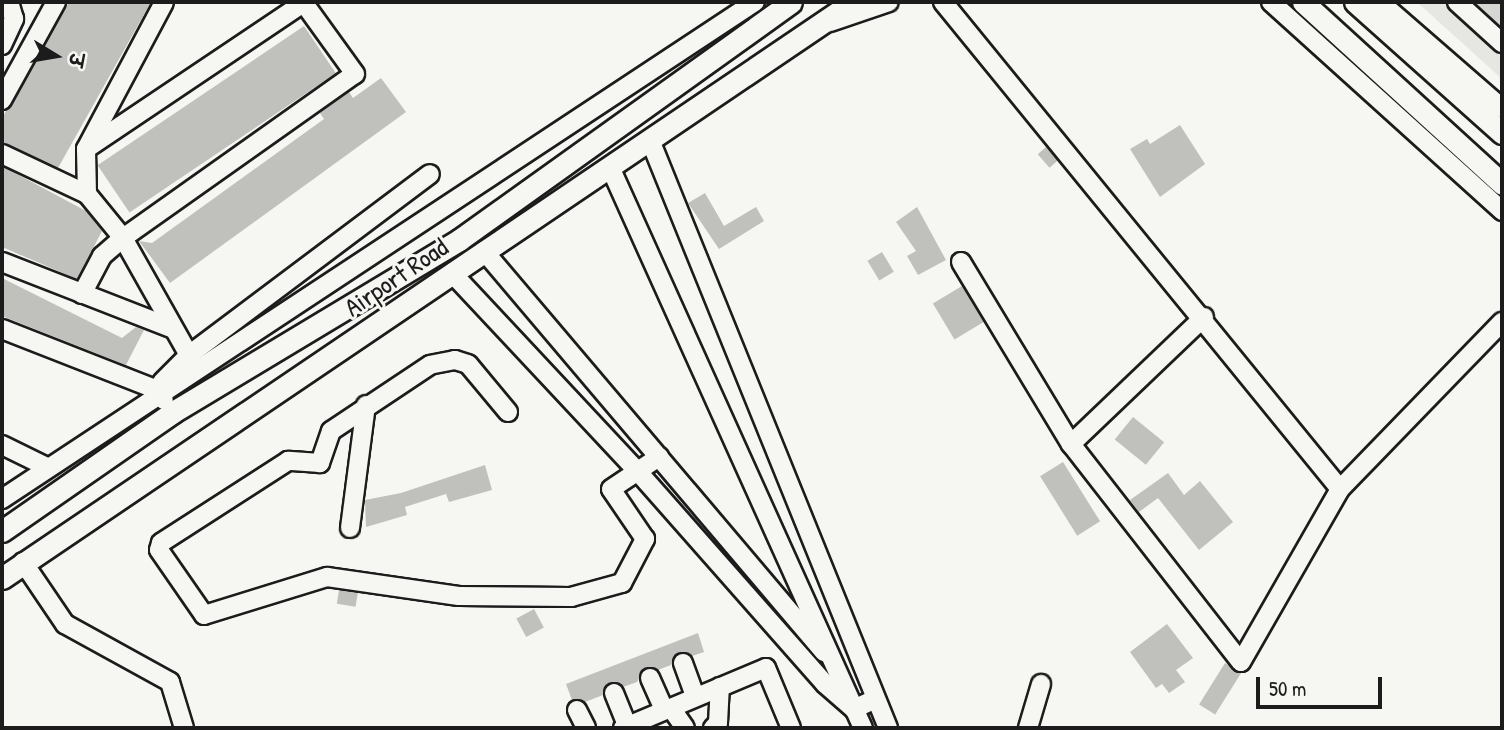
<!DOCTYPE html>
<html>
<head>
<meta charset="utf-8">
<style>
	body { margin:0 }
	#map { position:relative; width:1504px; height:730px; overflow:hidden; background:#f6f6f2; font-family:"Patrick Hand","Playpen Sans Deva",sans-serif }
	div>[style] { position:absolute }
	.built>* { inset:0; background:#e6e6e2 }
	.green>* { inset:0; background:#d6d6d2 }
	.building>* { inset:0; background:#c0c0bd; transform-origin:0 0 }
	.roads { filter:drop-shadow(2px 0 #1c1c1c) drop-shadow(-2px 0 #1c1c1c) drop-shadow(0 2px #1c1c1c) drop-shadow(0 -2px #1c1c1c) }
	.minor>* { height:18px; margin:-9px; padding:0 9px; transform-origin:9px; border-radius:9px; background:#f6f6f2 }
	.major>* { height:21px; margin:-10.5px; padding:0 10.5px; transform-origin:10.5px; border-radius:10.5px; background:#f6f6f2 }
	span { translate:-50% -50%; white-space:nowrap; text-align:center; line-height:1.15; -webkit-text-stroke:6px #f6f6f2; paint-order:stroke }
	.street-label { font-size:26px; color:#1c1c1c }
	.frame { position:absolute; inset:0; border:4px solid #1c1c1c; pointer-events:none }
	.north { position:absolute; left:21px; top:21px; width:70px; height:70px; -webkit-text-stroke:5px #f6f6f2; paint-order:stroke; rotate:101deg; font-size:19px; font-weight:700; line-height:28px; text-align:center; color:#1c1c1c }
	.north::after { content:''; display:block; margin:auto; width:24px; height:32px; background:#1c1c1c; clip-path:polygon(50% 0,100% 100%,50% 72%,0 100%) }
	.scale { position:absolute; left:1256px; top:677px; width:126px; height:32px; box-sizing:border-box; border:4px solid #1c1c1c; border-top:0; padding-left:9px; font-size:21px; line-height:24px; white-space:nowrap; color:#1c1c1c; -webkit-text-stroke:5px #f6f6f2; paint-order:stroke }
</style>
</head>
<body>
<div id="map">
	<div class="built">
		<i style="clip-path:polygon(1417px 2px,1502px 2px,1502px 79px)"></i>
	</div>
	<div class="green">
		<i style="clip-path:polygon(1467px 2px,1502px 2px,1502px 35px)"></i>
	</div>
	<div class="building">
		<i style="clip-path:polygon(69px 2px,151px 2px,58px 168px,2px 143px,2px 118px)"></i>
		<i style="left:304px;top:26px;width:57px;height:249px;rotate:56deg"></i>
		<i style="clip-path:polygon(381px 78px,406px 112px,170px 283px,139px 241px,152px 243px,324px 119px,320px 113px,349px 92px,353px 98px)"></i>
		<i style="clip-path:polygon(1180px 125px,1205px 164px,1160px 197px,1130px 149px,1147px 139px,1150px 144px)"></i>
		<i style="left:1046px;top:147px;width:18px;height:11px;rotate:49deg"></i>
		<i style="clip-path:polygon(2px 166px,86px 211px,102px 231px,77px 279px,2px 247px)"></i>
		<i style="clip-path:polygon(705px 193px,724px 226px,756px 207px,764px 221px,719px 249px,688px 203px)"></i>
		<i style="clip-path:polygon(917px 207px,946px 260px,918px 275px,907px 256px,916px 251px,896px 222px)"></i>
		<i style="left:882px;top:252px;width:23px;height:17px;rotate:59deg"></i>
		<i style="clip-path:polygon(2px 278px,122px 338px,136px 327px,144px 330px,126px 365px,2px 316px)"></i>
		<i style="left:962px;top:286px;width:42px;height:34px;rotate:59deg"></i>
		<i style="left:1133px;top:417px;width:40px;height:29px;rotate:39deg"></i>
		<i style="left:1063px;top:462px;width:70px;height:27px;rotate:58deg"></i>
		<i style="clip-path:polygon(485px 465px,492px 490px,449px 502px,446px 494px,405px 507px,407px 515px,366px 527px,365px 500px,401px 493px)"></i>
		<i style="clip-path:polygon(1168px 473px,1184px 495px,1200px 481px,1233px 522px,1199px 550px,1158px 498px,1139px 512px,1130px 500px)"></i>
		<i style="left:339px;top:590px;width:19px;height:14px;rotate:9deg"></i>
		<i style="left:534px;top:609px;width:21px;height:20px;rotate:62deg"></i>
		<i style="clip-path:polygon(1167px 624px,1193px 658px,1176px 670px,1185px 682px,1169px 693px,1162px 684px,1156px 688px,1130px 652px)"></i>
		<i style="clip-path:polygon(698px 633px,704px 652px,692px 656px,680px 652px,671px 665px,658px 670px,645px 668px,637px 682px,623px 687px,610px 682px,603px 695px,585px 702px,572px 700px,566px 684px)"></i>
		<i style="left:1225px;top:663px;width:19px;height:49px;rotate:32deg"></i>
	</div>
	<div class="roads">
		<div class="minor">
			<i style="left:943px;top:2px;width:628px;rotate:50.81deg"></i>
			<i style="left:1271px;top:2px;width:312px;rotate:42.1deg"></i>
			<i style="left:1380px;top:2px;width:162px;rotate:41deg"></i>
			<i style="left:1457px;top:2px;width:61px;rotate:42.3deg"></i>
			<i style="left:830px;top:22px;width:62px;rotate:-18.7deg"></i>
			<i style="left:2px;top:45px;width:29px;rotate:-65deg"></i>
			<i style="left:14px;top:19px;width:18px;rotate:-106deg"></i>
			<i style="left:2px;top:100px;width:112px;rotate:-61.1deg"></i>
			<i style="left:650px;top:140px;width:634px;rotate:67.96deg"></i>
			<i style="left:86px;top:149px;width:262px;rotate:-33.9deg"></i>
			<i style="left:2px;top:154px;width:94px;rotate:25.2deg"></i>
			<i style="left:87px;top:194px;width:57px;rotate:50.7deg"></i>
			<i style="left:123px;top:238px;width:134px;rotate:60.6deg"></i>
			<i style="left:610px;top:167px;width:615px;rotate:65.73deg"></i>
			<i style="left:87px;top:194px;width:45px;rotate:-91.3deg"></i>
			<i style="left:86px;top:149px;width:166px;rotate:-62deg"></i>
			<i style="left:484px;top:251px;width:526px;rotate:49.71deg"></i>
			<i style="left:2px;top:262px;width:181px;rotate:21.3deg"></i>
			<i style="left:961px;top:262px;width:213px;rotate:58.9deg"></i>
			<i style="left:1071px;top:444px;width:276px;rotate:52.1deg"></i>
			<i style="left:1241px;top:662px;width:199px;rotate:-60.2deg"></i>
			<i style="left:1340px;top:489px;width:233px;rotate:-45.9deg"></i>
			<i style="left:452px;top:273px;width:275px;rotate:46.9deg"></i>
			<i style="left:640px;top:474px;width:280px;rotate:48.6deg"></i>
			<i style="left:825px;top:684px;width:38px;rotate:41deg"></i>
			<i style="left:854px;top:709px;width:23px;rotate:-25deg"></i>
			<i style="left:82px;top:294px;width:43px;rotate:-62.2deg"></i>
			<i style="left:102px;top:256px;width:28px;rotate:-41deg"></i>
			<i style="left:123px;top:238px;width:284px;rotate:-35.3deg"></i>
			<i style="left:355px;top:74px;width:89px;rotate:-125.8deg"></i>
			<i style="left:2px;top:329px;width:164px;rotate:21.4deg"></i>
			<i style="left:155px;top:389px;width:14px;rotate:51deg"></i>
			<i style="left:162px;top:382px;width:38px;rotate:-45deg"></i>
			<i style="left:189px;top:355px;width:301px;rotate:-36.9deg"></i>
			<i style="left:508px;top:412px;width:62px;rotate:-129.8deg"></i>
			<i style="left:468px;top:364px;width:14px;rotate:-163deg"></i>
			<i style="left:455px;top:360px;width:25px;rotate:169deg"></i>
			<i style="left:430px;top:365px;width:119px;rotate:146.3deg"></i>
			<i style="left:331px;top:431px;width:34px;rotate:109deg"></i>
			<i style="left:320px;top:463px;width:32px;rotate:-176deg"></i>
			<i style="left:288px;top:461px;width:151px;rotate:147.2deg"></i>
			<i style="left:161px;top:543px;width:7px;rotate:106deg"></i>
			<i style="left:159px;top:550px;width:79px;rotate:55.3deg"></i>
			<i style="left:204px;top:615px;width:129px;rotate:-17.2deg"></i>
			<i style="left:327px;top:577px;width:133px;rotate:8.2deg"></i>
			<i style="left:459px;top:596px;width:112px;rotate:0.5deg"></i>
			<i style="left:571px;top:597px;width:53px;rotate:-15.4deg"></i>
			<i style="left:622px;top:583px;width:50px;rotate:-62.4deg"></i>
			<i style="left:645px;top:539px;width:60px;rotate:-124.2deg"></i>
			<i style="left:611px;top:489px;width:58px;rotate:-33.7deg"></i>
			<i style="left:1071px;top:444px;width:184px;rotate:-43.7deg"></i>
			<i style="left:2px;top:445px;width:50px;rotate:26.1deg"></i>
			<i style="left:2px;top:499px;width:902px;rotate:-33.43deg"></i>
			<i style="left:350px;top:528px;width:124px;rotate:-82.6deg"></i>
			<i style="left:23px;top:562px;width:75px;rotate:55.9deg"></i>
			<i style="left:65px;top:624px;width:120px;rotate:28.9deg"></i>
			<i style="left:170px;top:682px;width:48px;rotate:73.1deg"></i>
			<i style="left:683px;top:663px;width:35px;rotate:70deg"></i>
			<i style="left:650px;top:678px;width:35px;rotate:66deg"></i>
			<i style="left:614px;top:693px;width:35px;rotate:68deg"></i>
			<i style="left:671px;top:708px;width:24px;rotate:55deg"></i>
			<i style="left:577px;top:710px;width:20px;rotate:63deg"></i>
			<i style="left:623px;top:728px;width:155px;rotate:-22.8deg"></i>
			<i style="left:766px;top:668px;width:65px;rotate:67.4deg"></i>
			<i style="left:713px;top:728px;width:7px;rotate:-45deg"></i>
			<i style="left:718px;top:723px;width:36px;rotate:-87deg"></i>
			<i style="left:1028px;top:728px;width:46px;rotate:-73.5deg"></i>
		</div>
		<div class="major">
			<i style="left:1303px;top:2px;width:270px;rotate:42.4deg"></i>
			<i style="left:1355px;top:2px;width:197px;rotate:41.7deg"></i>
			<i style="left:2px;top:531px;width:208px;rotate:-34.8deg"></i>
			<i style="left:173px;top:412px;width:334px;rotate:-31deg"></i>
			<i style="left:459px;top:240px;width:408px;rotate:-35.6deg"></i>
			<i style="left:2px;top:578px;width:1028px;rotate:-34.09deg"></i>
		</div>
	</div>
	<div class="street-label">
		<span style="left:396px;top:277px;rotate:-34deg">Airport Road</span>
	</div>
	<div class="frame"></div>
	<div class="north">उ</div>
	<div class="scale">50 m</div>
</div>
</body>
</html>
